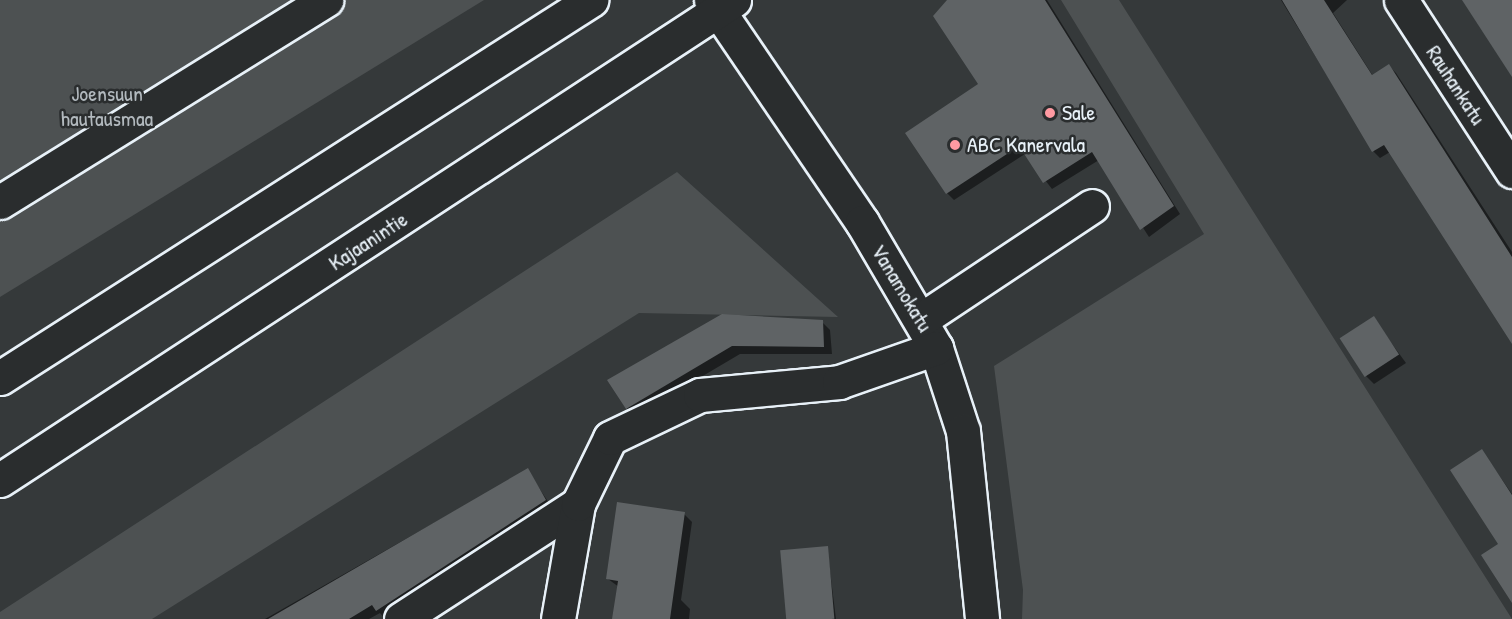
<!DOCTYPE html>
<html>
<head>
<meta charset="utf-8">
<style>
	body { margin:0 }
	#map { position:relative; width:1512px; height:619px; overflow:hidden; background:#35393a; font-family:"Patrick Hand",sans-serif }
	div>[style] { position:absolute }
	.green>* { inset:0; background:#4d5152 }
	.shadow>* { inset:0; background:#0007 }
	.building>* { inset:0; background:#5f6365; transform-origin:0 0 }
	.roads { filter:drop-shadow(2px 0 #e8f1f8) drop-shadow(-2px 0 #e8f1f8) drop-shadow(0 2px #e8f1f8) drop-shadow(0 -2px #e8f1f8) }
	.minor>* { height:33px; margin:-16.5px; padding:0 16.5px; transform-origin:16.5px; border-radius:16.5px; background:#2a2d2e }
	.major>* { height:33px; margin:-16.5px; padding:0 16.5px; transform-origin:16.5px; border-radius:16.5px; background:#2a2d2e }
	.dots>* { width:16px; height:16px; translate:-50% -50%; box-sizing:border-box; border:3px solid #2a2d2e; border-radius:50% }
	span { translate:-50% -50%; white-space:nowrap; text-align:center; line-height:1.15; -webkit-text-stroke:5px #2a2d2e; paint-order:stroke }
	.street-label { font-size:22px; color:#e8f1f8 }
	.park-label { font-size:22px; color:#b2b9be }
	.poi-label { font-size:22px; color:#e8f1f8 }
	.left { translate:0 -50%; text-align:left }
</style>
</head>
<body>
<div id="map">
	<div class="green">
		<i style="clip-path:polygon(0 0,484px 0,0 297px)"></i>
		<i style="clip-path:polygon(1061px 0,1119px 0,1512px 619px,1022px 619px,1023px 590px,994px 366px,1204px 234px)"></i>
		<i style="clip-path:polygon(677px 172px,838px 317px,639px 313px,152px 619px,0 619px,0 612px)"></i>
	</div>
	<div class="shadow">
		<i style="clip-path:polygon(949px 0,1047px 0,1180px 214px,1149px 237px,1099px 160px,1052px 189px,1025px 154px,954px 200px,947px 193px,980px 85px)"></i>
		<i style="clip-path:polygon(1281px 0,1347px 0,1333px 13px,1373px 76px,1389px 66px,1396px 73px,1512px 252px,1512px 342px,1390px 152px,1380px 158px,1374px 152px)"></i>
		<i style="clip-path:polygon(722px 316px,822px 322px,830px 330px,832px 354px,740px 354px,635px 416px,627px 408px)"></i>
		<i style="clip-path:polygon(1373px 318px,1406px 363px,1374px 384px,1366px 376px)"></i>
		<i style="clip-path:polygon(1482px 451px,1512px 494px,1512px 592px,1500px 544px)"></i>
		<i style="clip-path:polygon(527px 470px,553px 509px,385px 619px,380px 613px,369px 619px,265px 619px)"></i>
		<i style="clip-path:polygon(684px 514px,692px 522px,681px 600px,690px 609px,689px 619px,614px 619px,619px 587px,608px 579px)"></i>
		<i style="clip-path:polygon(827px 547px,836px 619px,787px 619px)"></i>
	</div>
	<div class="building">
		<i style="clip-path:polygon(947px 0,1045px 0,1174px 206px,1140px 230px,1092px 152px,1043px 183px,1019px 146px,946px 194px,905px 133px,978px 84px,933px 16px)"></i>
		<i style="clip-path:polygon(1282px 0,1324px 0,1372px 75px,1389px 64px,1512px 257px,1512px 344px,1384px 145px,1372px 152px)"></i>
		<i style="clip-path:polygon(1462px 0,1512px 0,1512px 77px)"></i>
		<i style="clip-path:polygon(722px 314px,823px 320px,824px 347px,732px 346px,626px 409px,607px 380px)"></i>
		<i style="left:1374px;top:316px;width:46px;height:41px;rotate:57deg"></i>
		<i style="clip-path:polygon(1482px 449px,1512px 495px,1512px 603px,1481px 555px,1498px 544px,1450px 470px)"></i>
		<i style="clip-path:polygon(528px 468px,546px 500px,376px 611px,372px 605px,349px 619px,268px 619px)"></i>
		<i style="clip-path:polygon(617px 502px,685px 512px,670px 619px,612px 619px,618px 581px,606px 579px)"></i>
		<i style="left:828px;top:546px;width:73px;height:48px;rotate:85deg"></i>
	</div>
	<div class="roads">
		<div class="minor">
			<i style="left:711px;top:0;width:268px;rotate:55.8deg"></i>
			<i style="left:862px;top:222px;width:146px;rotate:59.6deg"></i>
			<i style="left:936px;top:348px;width:87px;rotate:72deg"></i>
			<i style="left:963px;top:431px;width:189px;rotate:84.2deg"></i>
			<i style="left:1401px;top:0;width:204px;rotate:57deg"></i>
			<i style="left:0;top:202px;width:384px;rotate:-31.8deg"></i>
			<i style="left:922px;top:319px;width:204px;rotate:-33.6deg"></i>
			<i style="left:401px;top:619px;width:211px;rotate:-33deg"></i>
			<i style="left:558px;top:619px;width:117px;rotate:-80.1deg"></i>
			<i style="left:578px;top:504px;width:73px;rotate:-64.1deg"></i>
			<i style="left:610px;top:438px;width:100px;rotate:-25.5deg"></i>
			<i style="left:700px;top:395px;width:140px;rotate:-5.3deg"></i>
			<i style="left:839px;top:382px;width:103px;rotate:-19.3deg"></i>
		</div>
		<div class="major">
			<i style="left:0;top:378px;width:702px;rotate:-32.6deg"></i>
			<i style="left:0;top:480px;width:877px;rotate:-33.18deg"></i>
		</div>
	</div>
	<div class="dots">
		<i style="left:1050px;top:113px;background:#ff9aa2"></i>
		<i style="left:955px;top:145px;background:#ff9aa2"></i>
	</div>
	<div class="street-label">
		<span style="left:1456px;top:85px;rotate:57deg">Rauhankatu</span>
		<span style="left:368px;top:241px;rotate:-33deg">Kajaanintie</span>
		<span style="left:902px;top:288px;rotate:59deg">Vanamokatu</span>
	</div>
	<div class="park-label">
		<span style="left:107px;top:106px">Joensuun<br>hautausmaa</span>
	</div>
	<div class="poi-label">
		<span class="left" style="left:1062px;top:113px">Sale</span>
		<span class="left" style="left:967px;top:145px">ABC Kanervala</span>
	</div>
</div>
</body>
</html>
